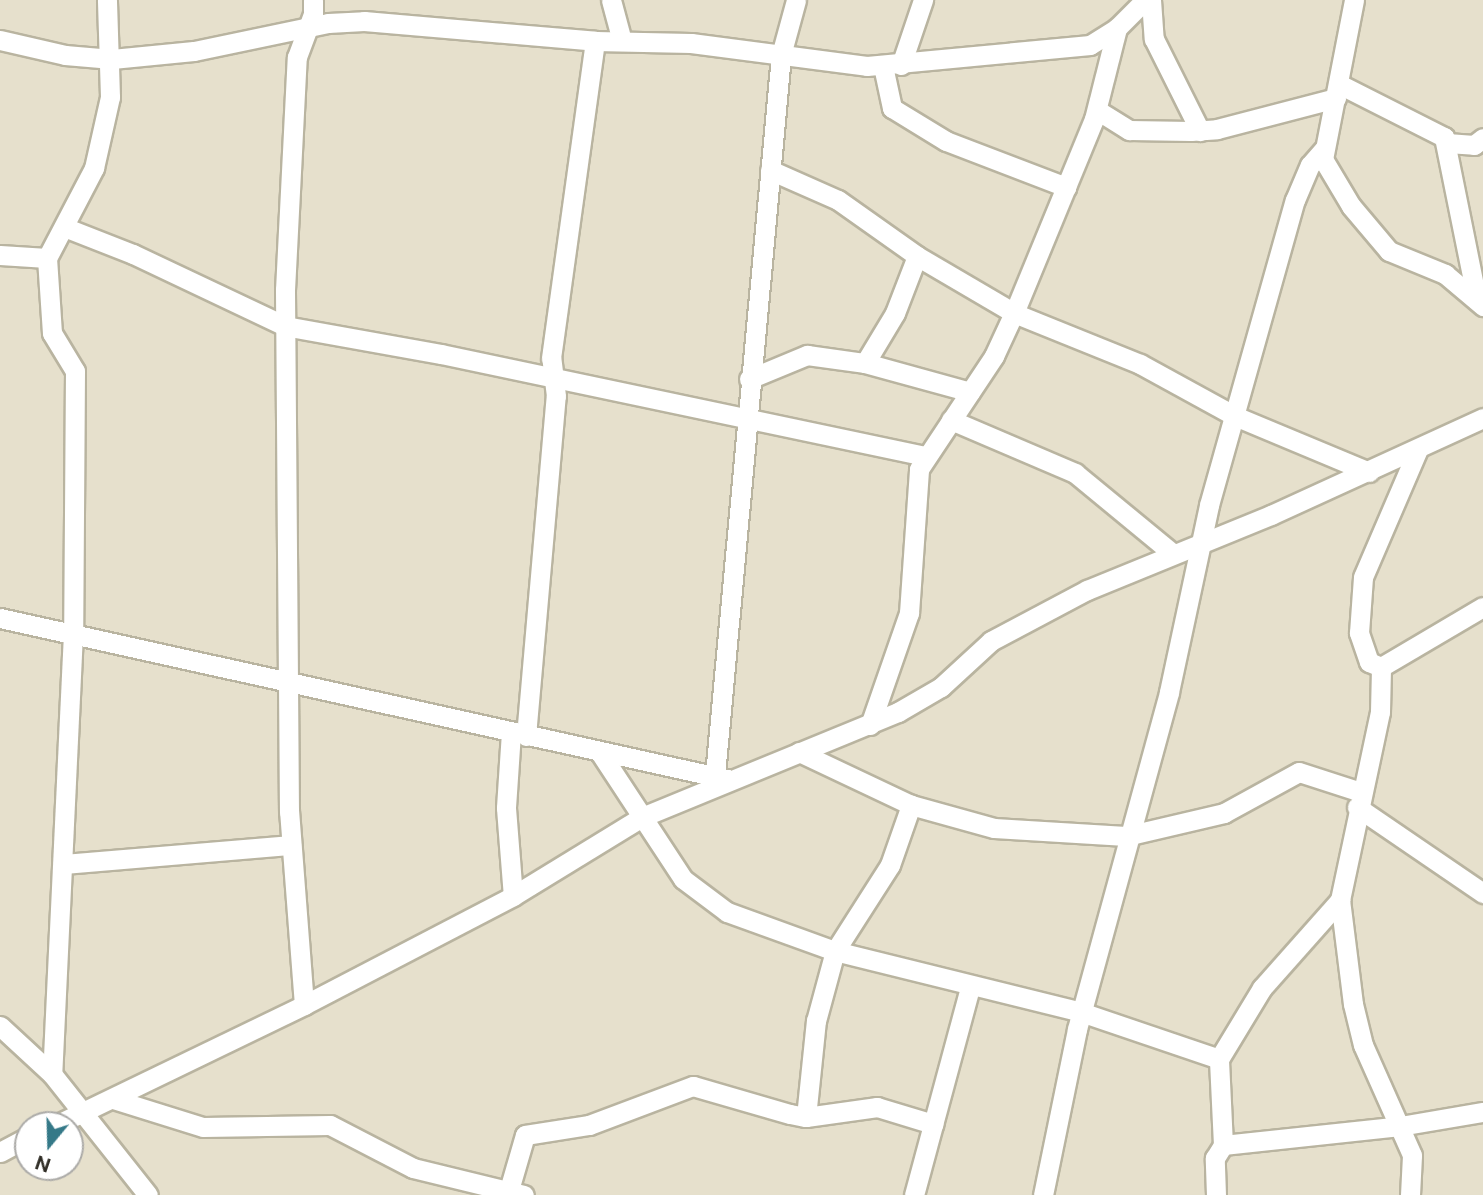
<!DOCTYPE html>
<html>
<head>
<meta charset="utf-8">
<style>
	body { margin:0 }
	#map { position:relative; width:1483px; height:1195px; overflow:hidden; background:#e6e0cc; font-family:"Public Sans",sans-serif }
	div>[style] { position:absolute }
	.roads { filter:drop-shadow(2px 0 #b9b4a0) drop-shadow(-2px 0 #b9b4a0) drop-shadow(0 2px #b9b4a0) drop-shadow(0 -2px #b9b4a0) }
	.minor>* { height:19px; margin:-9.5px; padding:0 9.5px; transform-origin:9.5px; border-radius:9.5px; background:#fff }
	span { translate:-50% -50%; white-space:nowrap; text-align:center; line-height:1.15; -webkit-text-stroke:7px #fff; paint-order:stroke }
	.north { position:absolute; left:14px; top:1111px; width:70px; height:70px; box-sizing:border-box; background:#fff; border:2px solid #acaba8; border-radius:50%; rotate:199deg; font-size:19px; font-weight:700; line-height:28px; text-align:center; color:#302d26 }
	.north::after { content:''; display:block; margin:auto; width:24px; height:32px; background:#357988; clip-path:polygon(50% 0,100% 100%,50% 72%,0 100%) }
</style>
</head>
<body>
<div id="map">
	<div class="roads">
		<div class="minor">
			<i style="left:611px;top:0;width:42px;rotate:75deg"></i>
			<i style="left:1151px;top:0;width:39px;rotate:86deg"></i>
			<i style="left:1154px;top:39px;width:103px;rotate:63.4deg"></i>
			<i style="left:1354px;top:0;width:162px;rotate:101deg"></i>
			<i style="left:1323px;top:159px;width:55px;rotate:59.2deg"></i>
			<i style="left:1351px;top:206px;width:59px;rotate:49.8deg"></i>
			<i style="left:1389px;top:251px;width:61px;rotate:22.3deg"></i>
			<i style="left:1445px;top:274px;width:50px;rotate:40.1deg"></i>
			<i style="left:0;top:40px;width:67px;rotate:13deg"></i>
			<i style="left:65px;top:55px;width:47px;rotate:4.9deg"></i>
			<i style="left:112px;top:59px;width:82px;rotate:-5.6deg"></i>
			<i style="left:194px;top:51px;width:137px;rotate:-11.8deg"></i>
			<i style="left:328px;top:23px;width:36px;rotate:-3deg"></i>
			<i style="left:364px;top:21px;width:232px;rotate:4.9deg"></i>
			<i style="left:595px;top:41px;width:96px;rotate:1.2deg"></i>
			<i style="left:691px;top:43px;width:177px;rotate:7.4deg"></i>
			<i style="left:867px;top:66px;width:224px;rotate:-5.4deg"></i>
			<i style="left:1090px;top:45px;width:32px;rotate:-32deg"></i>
			<i style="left:1117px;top:28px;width:40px;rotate:-45deg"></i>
			<i style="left:901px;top:65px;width:69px;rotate:-71.3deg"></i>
			<i style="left:883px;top:66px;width:43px;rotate:77.9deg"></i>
			<i style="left:892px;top:108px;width:63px;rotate:31.4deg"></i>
			<i style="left:946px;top:141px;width:129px;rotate:21deg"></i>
			<i style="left:1339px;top:84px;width:118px;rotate:26.8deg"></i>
			<i style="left:1444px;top:137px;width:166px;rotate:78.6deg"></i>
			<i style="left:1097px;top:110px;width:38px;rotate:32deg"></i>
			<i style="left:1129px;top:130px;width:62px;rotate:0.9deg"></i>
			<i style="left:1191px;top:131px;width:26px;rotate:-4deg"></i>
			<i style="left:1217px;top:129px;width:123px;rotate:-14.6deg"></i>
			<i style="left:1447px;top:143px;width:27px;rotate:4deg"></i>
			<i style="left:1474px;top:145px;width:11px;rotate:-38deg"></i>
			<i style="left:770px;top:170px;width:74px;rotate:23.8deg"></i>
			<i style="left:838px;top:200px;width:97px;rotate:35.3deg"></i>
			<i style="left:917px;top:256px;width:113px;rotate:30.4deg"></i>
			<i style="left:1014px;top:313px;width:136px;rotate:22deg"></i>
			<i style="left:1140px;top:364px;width:111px;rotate:28.7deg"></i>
			<i style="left:1237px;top:417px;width:143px;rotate:22.6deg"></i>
			<i style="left:64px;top:227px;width:74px;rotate:21.4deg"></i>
			<i style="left:133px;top:254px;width:168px;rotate:25.3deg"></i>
			<i style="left:285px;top:326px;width:158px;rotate:10.2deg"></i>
			<i style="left:441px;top:354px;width:496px;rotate:11.9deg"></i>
			<i style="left:0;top:255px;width:47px;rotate:3.7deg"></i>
			<i style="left:47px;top:258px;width:102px;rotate:-62.4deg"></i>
			<i style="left:94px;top:168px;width:73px;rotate:-77.3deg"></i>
			<i style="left:110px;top:97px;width:97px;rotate:-91.8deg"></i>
			<i style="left:47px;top:258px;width:75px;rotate:86.2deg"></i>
			<i style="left:52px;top:333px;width:44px;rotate:58.8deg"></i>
			<i style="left:75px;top:371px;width:262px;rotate:90.4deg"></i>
			<i style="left:73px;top:633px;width:441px;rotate:92.7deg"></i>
			<i style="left:52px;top:1074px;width:154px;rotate:51.6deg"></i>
			<i style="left:865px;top:363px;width:58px;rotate:-59deg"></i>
			<i style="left:895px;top:313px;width:61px;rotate:-68.9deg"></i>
			<i style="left:749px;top:379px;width:63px;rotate:-22.5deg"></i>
			<i style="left:807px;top:355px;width:59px;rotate:7.9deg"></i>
			<i style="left:865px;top:363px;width:109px;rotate:15.4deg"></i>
			<i style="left:951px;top:420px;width:135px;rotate:23.1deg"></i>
			<i style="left:1075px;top:473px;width:124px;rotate:39.5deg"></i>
			<i style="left:0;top:618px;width:745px;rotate:12.49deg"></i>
			<i style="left:1381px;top:667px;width:118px;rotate:-30.5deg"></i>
			<i style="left:870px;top:725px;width:119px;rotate:-70.8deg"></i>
			<i style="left:909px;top:613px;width:144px;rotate:-86deg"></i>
			<i style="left:919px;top:469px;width:136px;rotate:-56.4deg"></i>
			<i style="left:994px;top:356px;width:47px;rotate:-65.1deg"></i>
			<i style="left:1014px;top:313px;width:210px;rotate:-67.6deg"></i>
			<i style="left:1094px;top:119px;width:94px;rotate:-75.8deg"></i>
			<i style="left:511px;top:732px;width:76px;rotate:93.8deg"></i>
			<i style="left:506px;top:808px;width:88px;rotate:85.5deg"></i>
			<i style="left:526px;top:736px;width:341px;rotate:-85deg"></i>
			<i style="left:556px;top:396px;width:38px;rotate:-97deg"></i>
			<i style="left:551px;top:358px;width:320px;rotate:-82.1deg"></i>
			<i style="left:599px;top:751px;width:153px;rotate:56.7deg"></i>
			<i style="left:683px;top:879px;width:55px;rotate:36.9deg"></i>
			<i style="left:727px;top:912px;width:115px;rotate:19.9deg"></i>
			<i style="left:835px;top:951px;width:253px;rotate:13.9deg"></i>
			<i style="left:1081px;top:1012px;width:146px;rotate:18.8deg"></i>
			<i style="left:799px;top:752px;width:124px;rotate:25.3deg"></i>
			<i style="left:911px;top:805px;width:86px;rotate:15.5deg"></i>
			<i style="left:994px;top:828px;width:132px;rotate:3.5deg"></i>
			<i style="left:1126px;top:836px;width:101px;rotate:-13.2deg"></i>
			<i style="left:1224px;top:813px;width:85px;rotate:-28.7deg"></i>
			<i style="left:1299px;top:772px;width:65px;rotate:17.9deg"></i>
			<i style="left:715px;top:775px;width:723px;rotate:-84.76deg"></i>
			<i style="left:781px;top:55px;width:57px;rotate:-74.7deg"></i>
			<i style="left:1357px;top:807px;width:153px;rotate:34.3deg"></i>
			<i style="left:64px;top:864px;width:228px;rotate:-4.8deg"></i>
			<i style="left:304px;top:1005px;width:194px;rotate:-94.4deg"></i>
			<i style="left:289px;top:812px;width:522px;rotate:-90.44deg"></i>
			<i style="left:285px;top:290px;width:233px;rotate:-87.1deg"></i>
			<i style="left:297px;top:57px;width:46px;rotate:-69.6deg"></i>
			<i style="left:313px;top:14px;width:14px;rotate:-90deg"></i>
			<i style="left:0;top:1026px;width:71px;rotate:42.7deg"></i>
			<i style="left:113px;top:1099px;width:94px;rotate:17.3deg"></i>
			<i style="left:203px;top:1127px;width:127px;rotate:-0.9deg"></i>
			<i style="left:330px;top:1125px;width:93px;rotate:27.4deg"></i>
			<i style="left:413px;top:1168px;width:114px;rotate:13.7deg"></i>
			<i style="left:806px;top:1117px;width:97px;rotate:-84.1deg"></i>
			<i style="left:816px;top:1021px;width:73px;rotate:-74.8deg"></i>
			<i style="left:835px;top:951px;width:102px;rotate:-57.4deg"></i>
			<i style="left:890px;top:865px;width:64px;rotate:-70.7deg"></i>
			<i style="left:56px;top:1125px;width:276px;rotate:-25.8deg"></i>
			<i style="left:304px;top:1005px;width:236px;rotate:-27.5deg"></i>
			<i style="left:513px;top:896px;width:151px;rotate:-31.5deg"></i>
			<i style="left:642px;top:817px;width:277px;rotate:-22.3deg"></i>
			<i style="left:898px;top:712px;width:50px;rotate:-30.2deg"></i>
			<i style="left:941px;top:687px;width:68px;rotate:-42.6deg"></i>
			<i style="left:991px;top:641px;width:109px;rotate:-28deg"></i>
			<i style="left:1087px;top:590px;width:199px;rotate:-22.2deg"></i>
			<i style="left:1271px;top:515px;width:233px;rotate:-24.6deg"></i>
			<i style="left:1223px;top:1145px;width:86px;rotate:-92.7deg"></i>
			<i style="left:1219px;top:1059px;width:83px;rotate:-58.8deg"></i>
			<i style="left:1262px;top:988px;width:118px;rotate:-48.4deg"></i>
			<i style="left:0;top:1152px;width:32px;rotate:-28deg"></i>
			<i style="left:509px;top:1190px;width:57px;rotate:-73.8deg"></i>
			<i style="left:525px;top:1135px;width:65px;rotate:-8.9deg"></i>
			<i style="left:589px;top:1125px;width:111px;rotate:-20.6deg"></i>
			<i style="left:693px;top:1086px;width:101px;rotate:16.1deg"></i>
			<i style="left:790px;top:1114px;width:16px;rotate:11deg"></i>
			<i style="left:806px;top:1117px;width:72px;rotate:-8deg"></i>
			<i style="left:877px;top:1107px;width:59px;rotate:16.9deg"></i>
			<i style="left:914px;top:1195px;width:214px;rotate:-74.9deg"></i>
			<i style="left:1043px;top:1195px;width:169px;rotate:-78.4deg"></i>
			<i style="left:1077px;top:1029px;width:349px;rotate:-74.7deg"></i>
			<i style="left:1169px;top:692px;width:191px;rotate:-77.9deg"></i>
			<i style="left:1209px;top:505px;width:317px;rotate:-74.3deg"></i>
			<i style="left:1295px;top:200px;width:38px;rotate:-67deg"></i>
			<i style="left:1310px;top:165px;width:21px;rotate:-49deg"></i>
			<i style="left:1216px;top:1195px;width:37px;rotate:-92deg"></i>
			<i style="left:1215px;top:1158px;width:15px;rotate:-58deg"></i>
			<i style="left:1223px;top:1145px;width:178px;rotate:-6.1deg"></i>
			<i style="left:1400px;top:1126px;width:84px;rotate:-9.6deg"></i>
			<i style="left:1410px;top:1195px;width:40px;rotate:-87.1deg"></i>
			<i style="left:1412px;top:1155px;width:120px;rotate:-114deg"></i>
			<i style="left:1363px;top:1045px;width:42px;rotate:-103.7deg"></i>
			<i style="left:1353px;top:1004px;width:105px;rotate:-97.1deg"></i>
			<i style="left:1340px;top:900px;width:192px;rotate:-78deg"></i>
			<i style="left:1380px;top:712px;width:45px;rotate:-88.7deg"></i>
			<i style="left:1381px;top:667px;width:13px;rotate:-157deg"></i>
			<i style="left:1369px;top:662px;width:31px;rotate:-109deg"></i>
			<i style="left:1359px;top:633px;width:56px;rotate:-85.9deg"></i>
			<i style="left:1363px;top:577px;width:139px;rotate:-66.7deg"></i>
		</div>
	</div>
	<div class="north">N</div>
</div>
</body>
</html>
